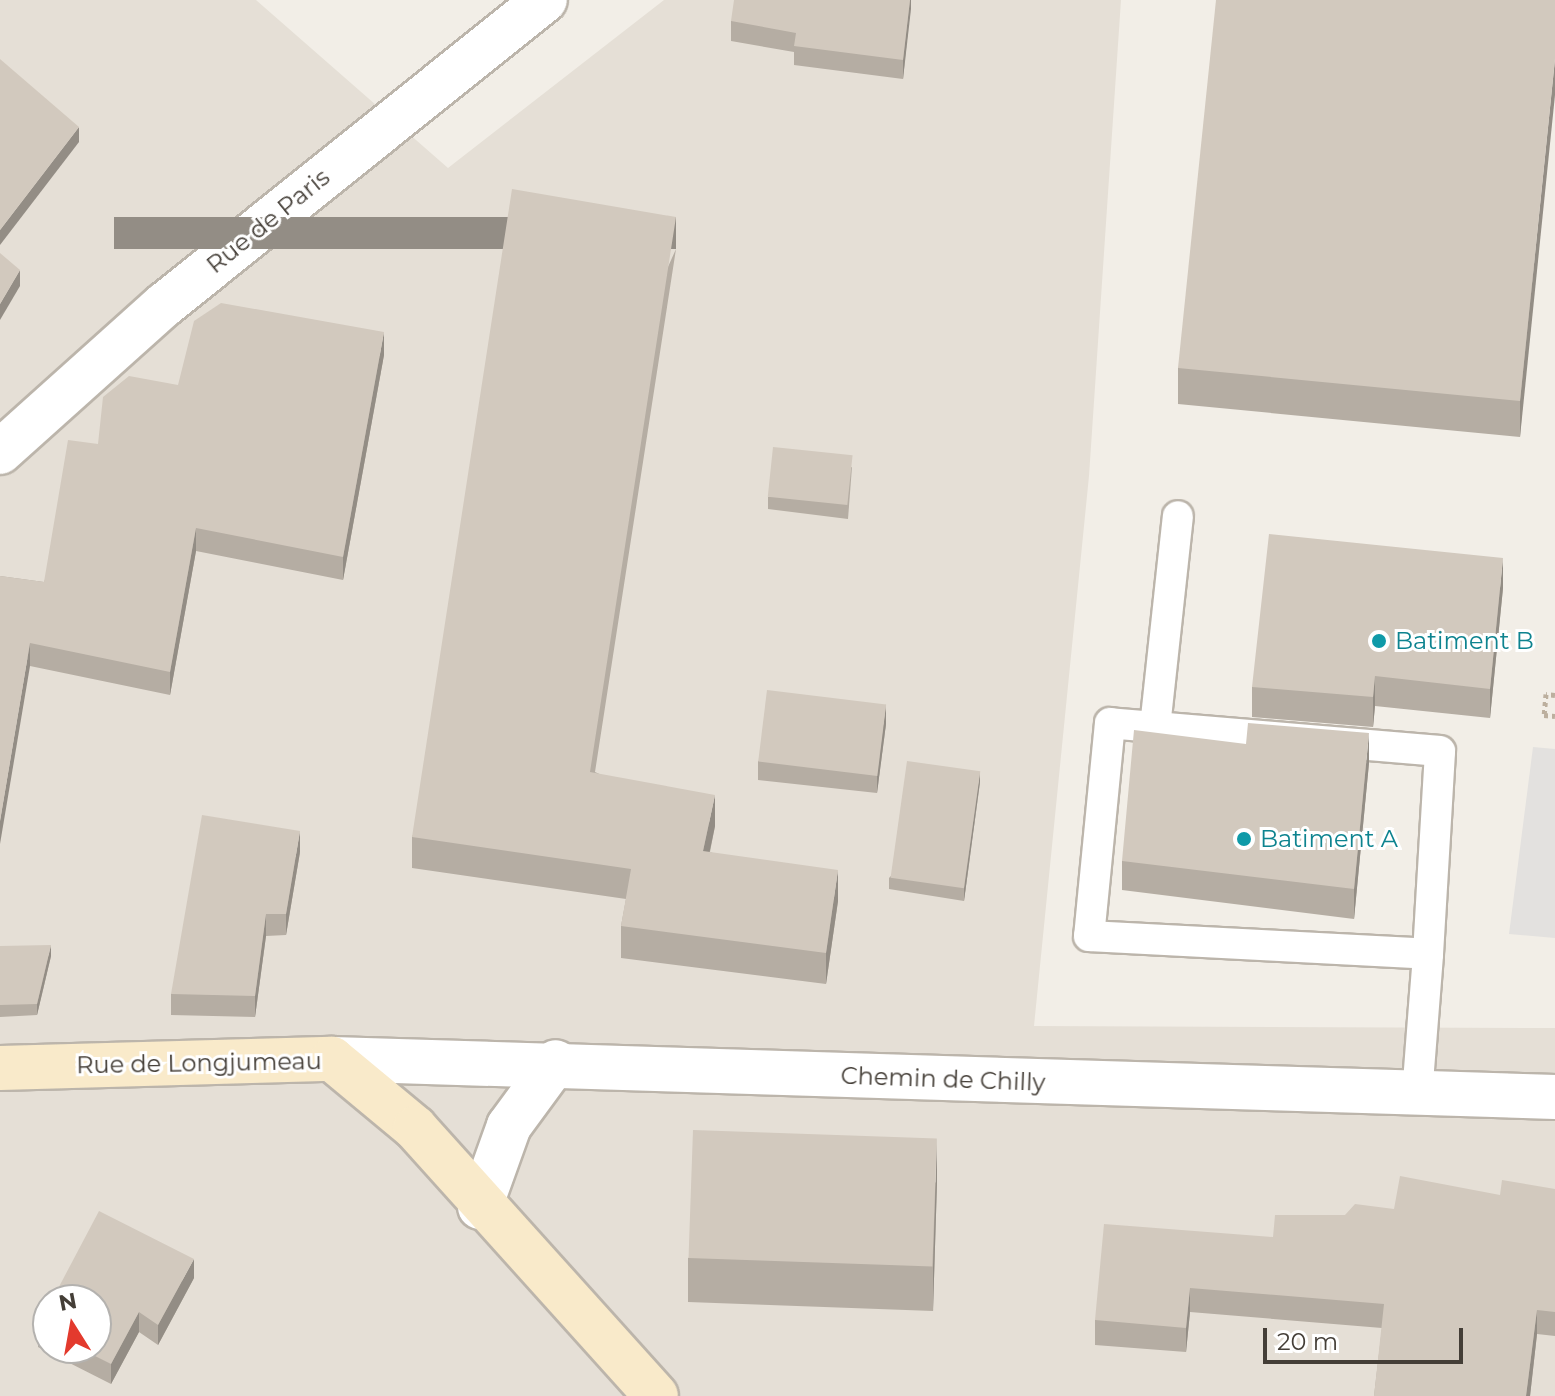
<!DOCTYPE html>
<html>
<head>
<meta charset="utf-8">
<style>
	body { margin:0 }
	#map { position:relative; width:1555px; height:1396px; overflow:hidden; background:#f2eee7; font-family:Montserrat,sans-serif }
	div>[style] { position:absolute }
	.residential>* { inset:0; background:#e5dfd6 }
	.parking>* { inset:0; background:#e3e1df }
	.path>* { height:5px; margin-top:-2.5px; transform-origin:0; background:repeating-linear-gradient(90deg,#bcaf9e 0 4px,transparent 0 8px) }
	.roads { filter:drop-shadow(2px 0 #bcb5ab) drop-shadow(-2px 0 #bcb5ab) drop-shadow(0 2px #bcb5ab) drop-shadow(0 -2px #bcb5ab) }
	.service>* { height:30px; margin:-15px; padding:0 15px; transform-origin:15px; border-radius:15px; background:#fff }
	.minor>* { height:44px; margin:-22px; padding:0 22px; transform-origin:22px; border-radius:22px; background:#fff }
	.tertiary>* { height:44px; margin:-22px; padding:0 22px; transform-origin:22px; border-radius:22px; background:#fff }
	.secondary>* { height:44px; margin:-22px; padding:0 22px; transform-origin:22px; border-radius:22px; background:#f9eaca }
	.wall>* { inset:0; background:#b5ada3 }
	.shaded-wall>* { inset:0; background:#938d85; transform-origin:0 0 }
	.building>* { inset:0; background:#d2c9be; transform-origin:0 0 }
	.dots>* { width:22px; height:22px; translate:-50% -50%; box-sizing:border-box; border:4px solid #fff; border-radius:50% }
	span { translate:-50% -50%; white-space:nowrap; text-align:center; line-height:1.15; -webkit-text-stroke:6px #fff; paint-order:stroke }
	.street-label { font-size:24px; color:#443e37 }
	.culture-label { font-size:24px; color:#0d838f }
	.left { translate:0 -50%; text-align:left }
	.north { position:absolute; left:32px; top:1284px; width:80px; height:80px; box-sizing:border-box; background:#fff; border:2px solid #b4b2af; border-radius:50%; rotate:349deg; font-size:22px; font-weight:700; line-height:32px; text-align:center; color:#443e37 }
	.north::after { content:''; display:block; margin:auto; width:28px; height:36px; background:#e33a2d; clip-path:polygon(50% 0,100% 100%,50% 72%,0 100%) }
	.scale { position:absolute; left:1263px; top:1328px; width:200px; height:36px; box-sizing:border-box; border:4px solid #443e37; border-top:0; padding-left:10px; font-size:24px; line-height:28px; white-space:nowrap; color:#443e37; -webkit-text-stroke:6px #fff; paint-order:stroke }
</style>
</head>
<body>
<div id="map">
	<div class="residential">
		<i style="clip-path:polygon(evenodd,0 0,256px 0,448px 168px,664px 0,1121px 0,1089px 476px,1034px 1026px,1555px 1028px,1555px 1396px,0 1396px,0 0,48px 1300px,96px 1300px,96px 1348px,48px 1348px,48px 1300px)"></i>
	</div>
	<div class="parking">
		<i style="clip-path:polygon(1533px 747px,1555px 749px,1555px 938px,1509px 934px)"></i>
	</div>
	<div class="path">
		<i style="left:1555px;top:695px;width:9px;rotate:-174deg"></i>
		<i style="left:1546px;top:694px;width:21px;rotate:95deg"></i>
		<i style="left:1544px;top:715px;width:11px;rotate:5deg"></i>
	</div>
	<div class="roads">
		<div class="service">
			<i style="left:1155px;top:727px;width:212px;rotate:-83.8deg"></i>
			<i style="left:1417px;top:1095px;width:141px;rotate:-85.5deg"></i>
			<i style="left:1428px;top:954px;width:203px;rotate:-86.6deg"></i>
			<i style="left:1440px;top:751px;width:331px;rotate:-175.2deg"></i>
			<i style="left:1110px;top:723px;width:214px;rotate:95.6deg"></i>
			<i style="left:1089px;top:936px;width:339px;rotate:3deg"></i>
		</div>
		<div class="minor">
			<i style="left:332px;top:1059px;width:1224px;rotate:1.78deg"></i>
			<i style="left:480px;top:1207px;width:86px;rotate:-70.3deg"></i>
			<i style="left:509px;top:1126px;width:79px;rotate:-53.7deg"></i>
		</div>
		<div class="tertiary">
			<i style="left:0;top:452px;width:220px;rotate:-41.9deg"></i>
			<i style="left:164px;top:305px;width:488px;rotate:-38.7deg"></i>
		</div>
		<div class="secondary">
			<i style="left:0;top:1068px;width:332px;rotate:-1.6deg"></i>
			<i style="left:332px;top:1059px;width:108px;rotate:39.7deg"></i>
			<i style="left:415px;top:1128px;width:360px;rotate:48deg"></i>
		</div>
	</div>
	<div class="wall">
		<i style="clip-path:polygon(911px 0,903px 79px,794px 65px,794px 52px,731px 41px,731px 21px)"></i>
		<i style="clip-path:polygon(1555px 0,1520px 437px,1178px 404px,1178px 368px)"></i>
		<i style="clip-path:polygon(676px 249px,595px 772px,715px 826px,710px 852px,838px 901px,826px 984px,621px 958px,621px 926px,626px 899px,412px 868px,412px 837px)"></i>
		<i style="clip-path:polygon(384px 355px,343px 580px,196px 551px,170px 695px,30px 666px,0 576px,44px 582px,98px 444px,178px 385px)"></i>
		<i style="clip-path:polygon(852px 467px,848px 519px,768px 509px,768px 497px)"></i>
		<i style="clip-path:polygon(1503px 588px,1490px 718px,1375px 706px,1373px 727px,1252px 717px,1252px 687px)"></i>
		<i style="clip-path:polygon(886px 724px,877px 793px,758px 780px,758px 761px)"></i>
		<i style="clip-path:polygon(1369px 763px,1354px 919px,1122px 890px,1122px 861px)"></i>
		<i style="clip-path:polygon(980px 782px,964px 901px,889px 889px,889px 878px)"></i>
		<i style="clip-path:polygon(300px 852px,286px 935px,266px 936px,255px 1017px,171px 1015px,171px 994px)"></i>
		<i style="clip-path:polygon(0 946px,51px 956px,37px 1015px,0 1017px)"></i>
		<i style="clip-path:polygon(937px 1182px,933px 1311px,688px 1302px,688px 1258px)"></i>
		<i style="clip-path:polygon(1555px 1189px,1555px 1336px,1537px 1334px,1530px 1396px,1374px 1396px,1382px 1328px,1190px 1312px,1186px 1352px,1095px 1345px,1095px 1320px,1273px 1237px,1345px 1215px)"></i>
		<i style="clip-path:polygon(194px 1278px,158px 1345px,139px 1332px,111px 1384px,38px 1347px,38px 1327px,48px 1309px,48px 1348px,96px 1348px,96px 1300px)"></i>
	</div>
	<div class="shaded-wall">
		<i style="clip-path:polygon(910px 0,911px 0,911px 9px,903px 79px,903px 60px)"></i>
		<i style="clip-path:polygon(1555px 59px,1555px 95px,1520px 437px,1520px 401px)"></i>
		<i style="clip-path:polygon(79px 127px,79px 142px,0 245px,0 230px)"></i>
		<i style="left:676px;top:217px;width:32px;height:562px;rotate:90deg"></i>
		<i style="clip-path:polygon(20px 270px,20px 286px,0 320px,0 304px)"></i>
		<i style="clip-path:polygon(384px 332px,384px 355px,343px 580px,343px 557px)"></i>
		<i style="clip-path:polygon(196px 528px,196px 551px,170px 695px,170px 672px)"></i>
		<i style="clip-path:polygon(1503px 558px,1503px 588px,1490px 718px,1490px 689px)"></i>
		<i style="clip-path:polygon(30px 643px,30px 666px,0 844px,0 821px)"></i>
		<i style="clip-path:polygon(1375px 676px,1375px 706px,1373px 727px,1373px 697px)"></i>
		<i style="clip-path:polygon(886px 704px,886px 724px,877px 793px,877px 774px)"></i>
		<i style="clip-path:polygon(1369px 733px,1369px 763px,1354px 919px,1354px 889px)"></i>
		<i style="clip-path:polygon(980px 771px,980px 782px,964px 901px,964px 889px)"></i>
		<i style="clip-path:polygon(715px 795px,715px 826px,703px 883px,703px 851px)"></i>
		<i style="clip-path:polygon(300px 831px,300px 852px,286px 935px,286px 914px)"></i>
		<i style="clip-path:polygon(838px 870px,838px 901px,826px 984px,826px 953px)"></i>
		<i style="clip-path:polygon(266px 914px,266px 936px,255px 1017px,255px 996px)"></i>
		<i style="clip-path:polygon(51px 945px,51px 956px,37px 1015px,37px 1004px)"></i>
		<i style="clip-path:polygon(937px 1138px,937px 1182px,933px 1311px,933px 1267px)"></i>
		<i style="clip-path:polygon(194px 1259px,194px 1278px,158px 1345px,158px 1325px)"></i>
		<i style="clip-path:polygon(1190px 1288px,1190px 1312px,1186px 1352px,1186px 1328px)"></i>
		<i style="clip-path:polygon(1537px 1310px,1537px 1334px,1530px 1396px,1526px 1396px)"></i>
		<i style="clip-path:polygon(139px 1312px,139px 1332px,111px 1384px,111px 1364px)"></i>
	</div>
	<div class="building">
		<i style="clip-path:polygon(734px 0,910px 0,903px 60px,794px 46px,796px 33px,731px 21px)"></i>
		<i style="clip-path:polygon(1216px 0,1555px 0,1555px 59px,1520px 401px,1178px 368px)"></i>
		<i style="clip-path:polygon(0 59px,79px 127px,0 230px)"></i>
		<i style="clip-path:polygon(512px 189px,676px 217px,590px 772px,715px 795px,703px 851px,838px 870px,826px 953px,621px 926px,631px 869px,412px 837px)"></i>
		<i style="clip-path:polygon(0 253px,20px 270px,0 304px)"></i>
		<i style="clip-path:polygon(221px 303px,384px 332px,343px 557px,196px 528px,170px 672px,30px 643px,0 821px,0 576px,44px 582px,68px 440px,98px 444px,103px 397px,129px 376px,178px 385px,194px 321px)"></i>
		<i style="left:773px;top:447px;width:80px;height:50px;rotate:6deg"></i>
		<i style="clip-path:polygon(1269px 534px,1503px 558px,1490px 689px,1375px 676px,1373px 697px,1252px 687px)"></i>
		<i style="left:767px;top:690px;width:120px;height:72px;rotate:7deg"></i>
		<i style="clip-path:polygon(1248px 723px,1369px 733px,1354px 889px,1122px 861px,1134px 730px,1246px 744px)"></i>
		<i style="left:907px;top:761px;width:74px;height:118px;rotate:8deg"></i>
		<i style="clip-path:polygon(202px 815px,300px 831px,286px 914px,266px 914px,255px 996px,171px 994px)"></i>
		<i style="clip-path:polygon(51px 945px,37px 1004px,0 1005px,0 946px)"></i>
		<i style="left:693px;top:1130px;width:244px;height:128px;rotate:2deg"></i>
		<i style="clip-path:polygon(1400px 1176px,1500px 1195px,1502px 1180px,1555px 1189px,1555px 1312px,1537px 1310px,1526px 1396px,1374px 1396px,1384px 1304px,1190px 1288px,1186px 1328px,1095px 1320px,1104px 1224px,1273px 1237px,1275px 1215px,1345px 1215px,1355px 1204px,1394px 1209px)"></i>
		<i style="clip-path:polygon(99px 1211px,194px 1259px,158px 1325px,139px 1312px,111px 1364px,79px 1348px,96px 1348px,96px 1300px,52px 1300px)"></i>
		<i style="clip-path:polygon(48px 1309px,48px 1332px,38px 1327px)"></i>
	</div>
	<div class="dots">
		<i style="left:1379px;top:641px;background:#0f9aa8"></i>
		<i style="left:1244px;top:839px;background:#0f9aa8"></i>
	</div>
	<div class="street-label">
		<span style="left:268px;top:221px;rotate:-39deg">Rue de Paris</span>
		<span style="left:199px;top:1063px;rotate:-1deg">Rue de Longjumeau</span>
		<span style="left:943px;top:1079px;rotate:2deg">Chemin de Chilly</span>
	</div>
	<div class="culture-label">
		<span class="left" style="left:1395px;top:641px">Batiment B</span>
		<span class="left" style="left:1260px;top:839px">Batiment A</span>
	</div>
	<div class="north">N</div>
	<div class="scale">20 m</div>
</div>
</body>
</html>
